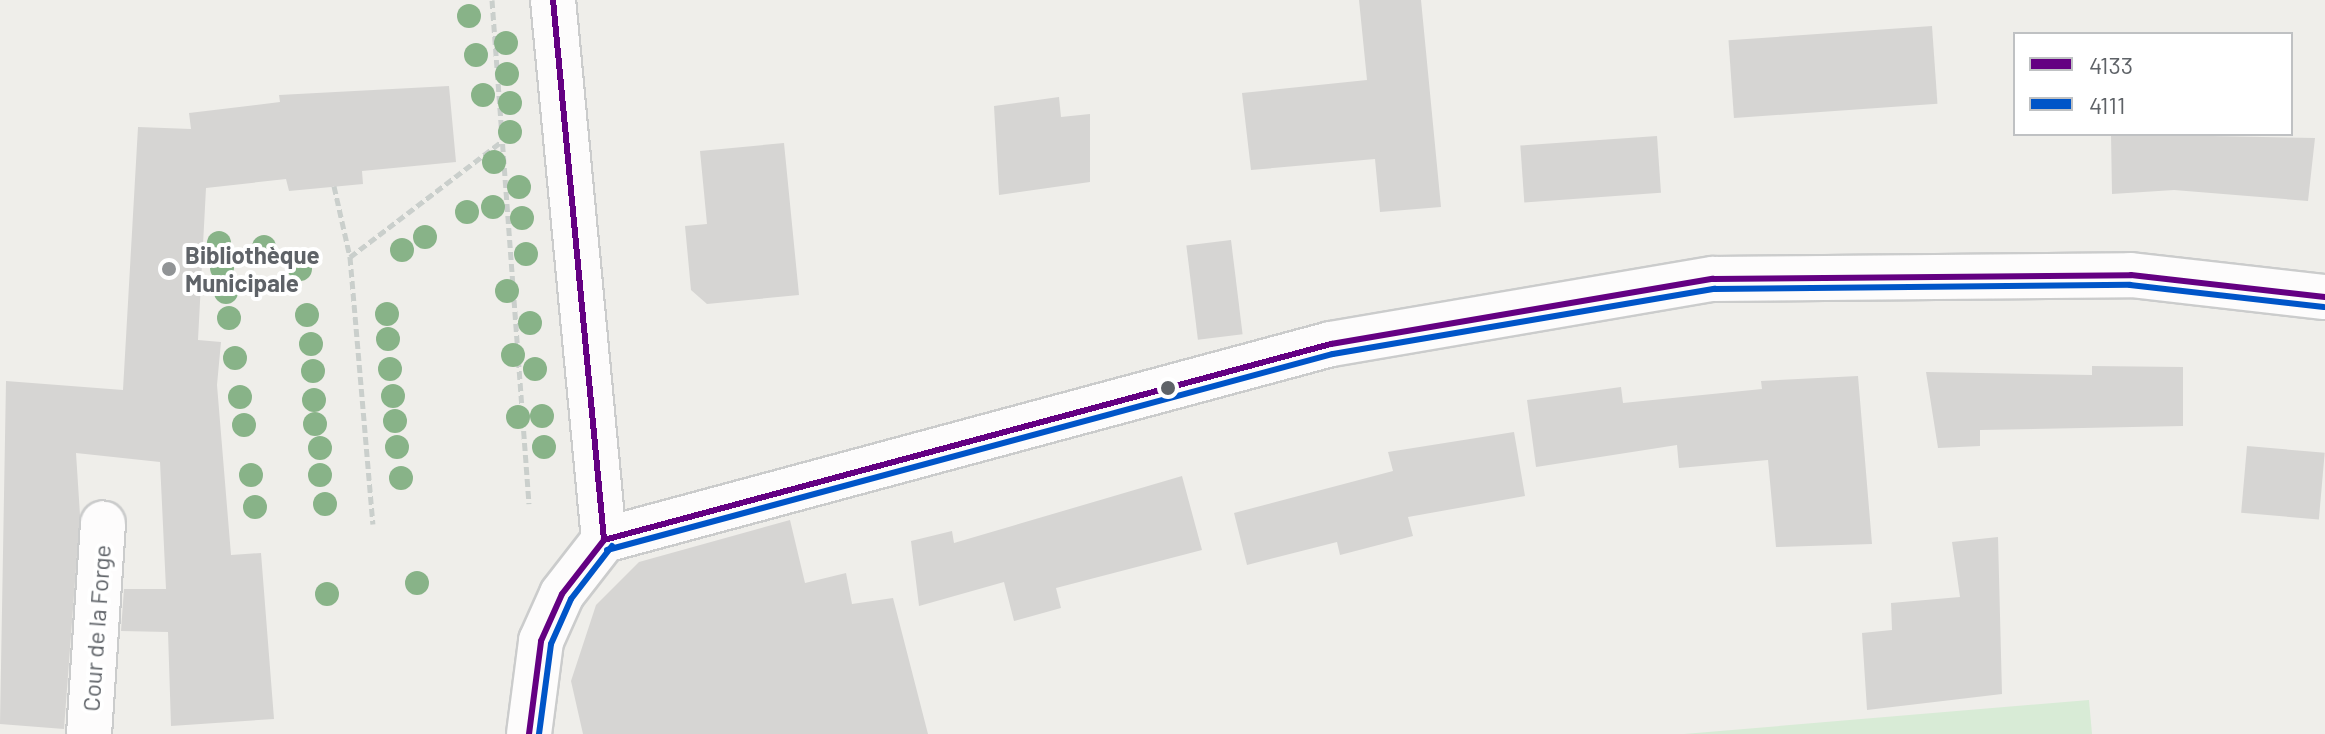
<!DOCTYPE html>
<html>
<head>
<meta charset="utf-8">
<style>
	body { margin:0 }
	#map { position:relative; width:2325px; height:734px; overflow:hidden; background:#efeeea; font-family:Barlow,sans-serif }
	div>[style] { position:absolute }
	.green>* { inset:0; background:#d8ebd6 }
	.building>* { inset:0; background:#d6d5d3; transform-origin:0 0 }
	.path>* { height:5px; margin-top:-2.5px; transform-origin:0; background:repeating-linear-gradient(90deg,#cacfcc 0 8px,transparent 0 12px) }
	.roads { filter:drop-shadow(2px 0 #cbcccc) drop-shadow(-2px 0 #cbcccc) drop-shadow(0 2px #cbcccc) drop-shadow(0 -2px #cbcccc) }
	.minor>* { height:44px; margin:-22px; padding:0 22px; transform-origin:22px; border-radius:22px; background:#fdfcfc }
	.tertiary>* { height:44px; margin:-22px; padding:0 22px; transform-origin:22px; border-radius:22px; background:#fdfcfc }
	.bus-1>* { height:6px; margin:-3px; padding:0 3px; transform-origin:3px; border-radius:3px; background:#640082 }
	.bus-2>* { height:6px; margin:-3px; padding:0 3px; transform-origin:3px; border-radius:3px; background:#0055c8 }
	.trees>* { width:24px; height:24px; margin:-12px; border-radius:50%; background:#88b388 }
	.dots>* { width:22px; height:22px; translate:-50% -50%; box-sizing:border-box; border:4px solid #fff; border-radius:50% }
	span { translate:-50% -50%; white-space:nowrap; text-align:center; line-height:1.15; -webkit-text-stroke:8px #fff; paint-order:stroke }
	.poi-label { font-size:24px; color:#5f6368; font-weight:700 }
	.left { translate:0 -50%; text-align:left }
	.street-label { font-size:24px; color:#5f6368 }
	.legend { position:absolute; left:2013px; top:32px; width:280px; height:104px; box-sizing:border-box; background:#fff; border:2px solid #bfc1c3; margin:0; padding:10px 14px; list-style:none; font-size:24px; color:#5f6368 }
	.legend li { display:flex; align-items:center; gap:16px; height:40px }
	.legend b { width:40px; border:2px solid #bfc1c3 }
</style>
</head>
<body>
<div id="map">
	<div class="green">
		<i style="clip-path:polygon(2089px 700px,2092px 734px,1684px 734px)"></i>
	</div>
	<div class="building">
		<i style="clip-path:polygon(1359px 0,1421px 0,1441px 207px,1380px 212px,1375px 159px,1251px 170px,1242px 93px,1367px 80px)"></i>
		<i style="left:1932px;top:26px;width:78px;height:204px;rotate:86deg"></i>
		<i style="clip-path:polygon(449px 86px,456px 162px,362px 171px,363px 184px,289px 191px,286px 179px,206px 188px,198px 340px,221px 342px,217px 385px,231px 555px,261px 553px,274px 719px,171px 726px,168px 632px,121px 631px,124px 589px,166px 589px,160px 462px,76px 453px,80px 515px,64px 729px,0 724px,6px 381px,123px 390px,138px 127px,191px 129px,189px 113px,280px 102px,279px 95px)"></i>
		<i style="clip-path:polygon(1059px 97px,1061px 117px,1090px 114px,1090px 182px,999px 195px,994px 106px)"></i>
		<i style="clip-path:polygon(2111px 134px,2315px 138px,2308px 201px,2174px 190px,2112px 194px)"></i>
		<i style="left:1657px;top:136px;width:57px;height:137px;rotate:86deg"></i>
		<i style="clip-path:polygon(784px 143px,799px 295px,707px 304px,691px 290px,685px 226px,707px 224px,700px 151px)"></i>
		<i style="left:1231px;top:240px;width:95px;height:45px;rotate:83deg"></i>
		<i style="clip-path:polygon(2092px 366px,2183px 367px,2183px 426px,1980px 430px,1980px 446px,1938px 448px,1926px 372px,2092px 375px)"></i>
		<i style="clip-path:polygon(1858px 376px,1872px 544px,1776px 547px,1768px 460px,1679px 468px,1677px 445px,1536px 467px,1527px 400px,1621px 387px,1623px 403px,1762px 389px,1761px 381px)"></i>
		<i style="clip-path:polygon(1514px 432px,1525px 496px,1408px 517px,1413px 536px,1340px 555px,1337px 542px,1247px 565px,1234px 513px,1393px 471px,1388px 452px)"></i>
		<i style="left:2247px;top:446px;width:78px;height:67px;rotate:5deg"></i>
		<i style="clip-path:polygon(1182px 476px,1202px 550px,1056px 588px,1061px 608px,1014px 621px,1004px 582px,919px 606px,911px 541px,952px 531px,954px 543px)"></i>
		<i style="clip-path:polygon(790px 520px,805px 583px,846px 573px,852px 604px,893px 598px,928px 734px,583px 734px,571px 681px,596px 605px,639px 562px)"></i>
		<i style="clip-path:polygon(1998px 537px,2002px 694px,1867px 710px,1862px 633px,1892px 630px,1891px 603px,1960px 597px,1952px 542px)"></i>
	</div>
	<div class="path">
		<i style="left:492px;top:0;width:505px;rotate:85.8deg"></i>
		<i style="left:334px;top:186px;width:73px;rotate:77.3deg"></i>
		<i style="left:350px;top:257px;width:191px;rotate:-37.3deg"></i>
		<i style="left:350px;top:257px;width:268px;rotate:85.1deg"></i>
	</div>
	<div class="roads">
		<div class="minor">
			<i style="left:89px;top:734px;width:211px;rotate:-86.2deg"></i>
		</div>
		<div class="tertiary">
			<i style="left:553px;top:0;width:542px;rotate:84.6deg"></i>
			<i style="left:604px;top:540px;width:753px;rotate:-15.09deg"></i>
			<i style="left:1331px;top:344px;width:387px;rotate:-9.7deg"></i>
			<i style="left:1713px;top:279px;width:418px;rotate:-0.5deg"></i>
			<i style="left:2131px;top:275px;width:195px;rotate:6.5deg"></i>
			<i style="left:529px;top:734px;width:94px;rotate:-82.6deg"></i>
			<i style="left:541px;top:641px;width:51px;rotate:-65.9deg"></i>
			<i style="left:562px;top:594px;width:68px;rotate:-52.1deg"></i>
		</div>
	</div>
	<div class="bus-1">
		<i style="left:553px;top:0;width:542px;rotate:84.6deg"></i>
		<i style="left:604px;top:540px;width:753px;rotate:-15.09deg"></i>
		<i style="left:1331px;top:344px;width:387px;rotate:-9.7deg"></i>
		<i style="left:1713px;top:279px;width:418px;rotate:-0.5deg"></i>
		<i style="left:2131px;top:275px;width:195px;rotate:6.5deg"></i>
		<i style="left:529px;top:734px;width:94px;rotate:-82.6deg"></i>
		<i style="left:541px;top:641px;width:51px;rotate:-65.9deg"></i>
		<i style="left:562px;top:594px;width:68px;rotate:-52.1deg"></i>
	</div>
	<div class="bus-2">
		<i style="left:607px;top:550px;width:752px;rotate:-15.11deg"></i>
		<i style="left:1333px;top:354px;width:387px;rotate:-9.7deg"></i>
		<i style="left:1714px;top:289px;width:416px;rotate:-0.6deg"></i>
		<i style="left:2130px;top:285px;width:195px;rotate:6.5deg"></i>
		<i style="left:539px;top:734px;width:91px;rotate:-82.4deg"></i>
		<i style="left:551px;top:644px;width:49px;rotate:-66deg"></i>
		<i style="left:571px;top:599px;width:67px;rotate:-52.3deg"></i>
	</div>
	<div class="trees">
		<i style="left:469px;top:16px"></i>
		<i style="left:506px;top:43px"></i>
		<i style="left:476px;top:55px"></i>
		<i style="left:507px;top:74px"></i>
		<i style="left:483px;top:95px"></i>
		<i style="left:510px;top:103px"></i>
		<i style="left:510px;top:132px"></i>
		<i style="left:494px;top:162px"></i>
		<i style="left:519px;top:187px"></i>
		<i style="left:493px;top:207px"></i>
		<i style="left:467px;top:212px"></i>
		<i style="left:522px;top:218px"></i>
		<i style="left:425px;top:237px"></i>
		<i style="left:219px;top:243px"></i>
		<i style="left:264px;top:247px"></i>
		<i style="left:402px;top:250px"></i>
		<i style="left:526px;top:254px"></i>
		<i style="left:222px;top:268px"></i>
		<i style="left:300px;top:269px"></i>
		<i style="left:507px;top:291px"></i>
		<i style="left:226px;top:292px"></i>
		<i style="left:387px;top:314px"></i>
		<i style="left:307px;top:315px"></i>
		<i style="left:229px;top:318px"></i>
		<i style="left:530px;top:323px"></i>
		<i style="left:388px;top:339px"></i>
		<i style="left:311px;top:344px"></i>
		<i style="left:513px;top:355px"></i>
		<i style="left:235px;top:358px"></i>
		<i style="left:390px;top:369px"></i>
		<i style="left:535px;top:369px"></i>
		<i style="left:313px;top:371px"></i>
		<i style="left:393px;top:396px"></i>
		<i style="left:240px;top:397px"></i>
		<i style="left:314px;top:400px"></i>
		<i style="left:542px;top:416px"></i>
		<i style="left:518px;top:417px"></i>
		<i style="left:395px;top:421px"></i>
		<i style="left:315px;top:424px"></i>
		<i style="left:244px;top:425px"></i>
		<i style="left:397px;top:447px"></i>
		<i style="left:544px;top:447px"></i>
		<i style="left:320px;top:448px"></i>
		<i style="left:251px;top:475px"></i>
		<i style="left:320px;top:475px"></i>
		<i style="left:401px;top:478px"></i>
		<i style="left:325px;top:504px"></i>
		<i style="left:255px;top:507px"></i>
		<i style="left:417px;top:583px"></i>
		<i style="left:327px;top:594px"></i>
	</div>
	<div class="dots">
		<i style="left:169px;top:269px;background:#919496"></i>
		<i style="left:1168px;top:388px;background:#5f6368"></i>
	</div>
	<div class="poi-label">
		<span class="left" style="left:185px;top:269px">Bibliothèque<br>Municipale</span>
	</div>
	<div class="street-label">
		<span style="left:96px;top:628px;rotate:-86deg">Cour de la Forge</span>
	</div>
	<ul class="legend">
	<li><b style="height:10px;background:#640082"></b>4133</li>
	<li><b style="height:10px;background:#0055c8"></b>4111</li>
	</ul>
</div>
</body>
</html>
